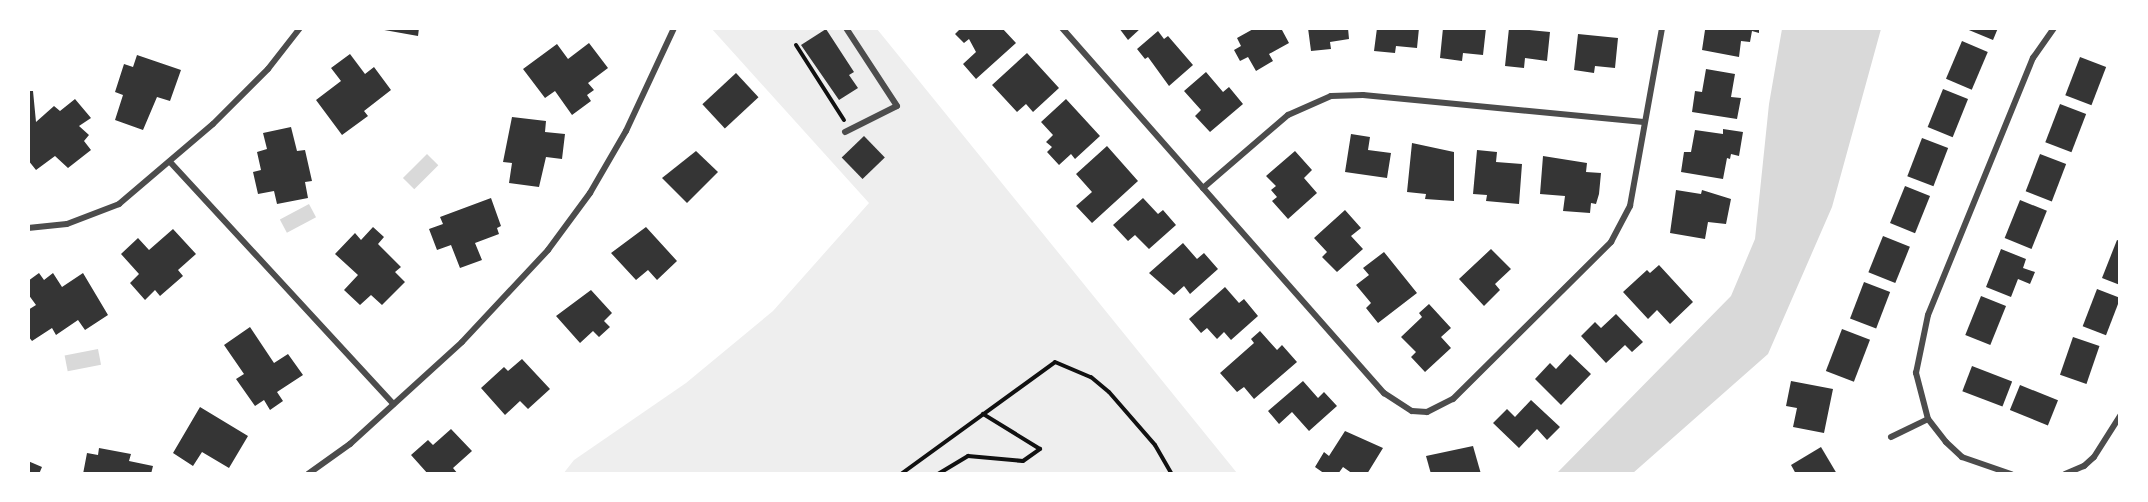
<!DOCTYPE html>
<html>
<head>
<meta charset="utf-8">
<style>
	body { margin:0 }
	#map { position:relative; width:2148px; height:502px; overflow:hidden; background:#fff; font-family:Signika,sans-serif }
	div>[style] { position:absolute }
	.green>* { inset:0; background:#eee }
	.water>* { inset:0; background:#d9d9d9; transform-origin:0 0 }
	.building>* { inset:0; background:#353535; transform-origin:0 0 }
	.path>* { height:4px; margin:-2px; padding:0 2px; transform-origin:2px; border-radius:2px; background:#111 }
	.minor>* { height:6px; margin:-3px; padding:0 3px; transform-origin:3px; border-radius:3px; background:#4c4c4c }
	span { translate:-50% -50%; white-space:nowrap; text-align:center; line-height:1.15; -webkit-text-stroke:6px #fff; paint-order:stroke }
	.frame { position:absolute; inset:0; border:30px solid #fff; pointer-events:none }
</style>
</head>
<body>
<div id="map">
	<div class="green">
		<i style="clip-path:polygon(711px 28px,877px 29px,1237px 473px,563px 474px,574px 460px,686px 383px,773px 311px,869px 203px)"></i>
	</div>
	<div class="water">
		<i style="clip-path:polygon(1782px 29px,1881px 29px,1832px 207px,1768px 354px,1633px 473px,1557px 473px,1731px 296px,1755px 239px,1769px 104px)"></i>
		<i style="left:427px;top:154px;width:16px;height:34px;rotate:45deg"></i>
		<i style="left:309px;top:204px;width:15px;height:33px;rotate:62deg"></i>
		<i style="left:98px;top:349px;width:16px;height:34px;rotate:79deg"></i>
	</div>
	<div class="building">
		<i style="clip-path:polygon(373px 28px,419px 28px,418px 36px)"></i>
		<i style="clip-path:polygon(961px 28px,1002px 28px,1016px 43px,976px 79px,963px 64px,976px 52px,969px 39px,964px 43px,955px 34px)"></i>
		<i style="clip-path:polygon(1119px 28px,1141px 28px,1128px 40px)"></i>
		<i style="clip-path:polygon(1255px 28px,1285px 28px,1282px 30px,1289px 43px,1269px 54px,1273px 61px,1256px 71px,1248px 57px,1240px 61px,1234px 50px,1241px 46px,1237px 38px)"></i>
		<i style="clip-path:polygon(1308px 28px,1348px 28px,1349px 39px,1330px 42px,1331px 49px,1311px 51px)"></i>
		<i style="clip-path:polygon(1377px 28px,1419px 28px,1417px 48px,1396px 46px,1395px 53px,1374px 51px)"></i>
		<i style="clip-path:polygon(1443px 28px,1486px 28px,1483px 55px,1463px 53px,1462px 61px,1440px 58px)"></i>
		<i style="clip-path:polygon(1509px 28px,1550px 32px,1547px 61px,1525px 58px,1524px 68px,1505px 66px)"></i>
		<i style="clip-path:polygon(1717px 28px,1759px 28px,1759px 33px,1752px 31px,1750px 42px,1741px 41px,1739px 57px,1702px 50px,1705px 30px)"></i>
		<i style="clip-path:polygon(1964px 28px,1998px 28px,1993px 40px)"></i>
		<i style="clip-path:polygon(826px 29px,854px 72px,849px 75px,858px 88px,839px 100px,801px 45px)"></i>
		<i style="clip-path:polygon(1158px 31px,1164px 39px,1168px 36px,1193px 65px,1169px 86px,1148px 57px,1145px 59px,1137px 49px)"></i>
		<i style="clip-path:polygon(1578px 34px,1618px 38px,1615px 68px,1595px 66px,1594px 73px,1574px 70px)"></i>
		<i style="left:1962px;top:41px;width:28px;height:41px;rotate:23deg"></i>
		<i style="clip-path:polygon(589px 43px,608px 68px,588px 83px,594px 90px,587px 95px,591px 101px,572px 115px,555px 91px,545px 98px,523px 69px,557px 44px,568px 59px)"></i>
		<i style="clip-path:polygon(1027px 53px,1059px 88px,1033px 112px,1026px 104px,1017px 112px,992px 85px)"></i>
		<i style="clip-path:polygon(350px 54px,365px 74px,374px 67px,391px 90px,364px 111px,368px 116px,342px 135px,316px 100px,341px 81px,331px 68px)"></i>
		<i style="clip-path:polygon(137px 55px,181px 70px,170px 101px,157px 97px,143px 130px,115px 120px,123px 95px,115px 92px,124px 64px,133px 67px)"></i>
		<i style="left:2080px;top:57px;width:28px;height:41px;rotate:21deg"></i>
		<i style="clip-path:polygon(1706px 69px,1735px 74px,1731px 97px,1741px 98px,1737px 119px,1692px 112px,1695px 91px,1702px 92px)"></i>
		<i style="clip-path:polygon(1206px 72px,1223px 92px,1229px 87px,1243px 104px,1210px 132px,1195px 116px,1201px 110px,1184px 91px)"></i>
		<i style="left:736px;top:73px;width:33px;height:46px;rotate:47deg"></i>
		<i style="left:1943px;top:89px;width:27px;height:41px;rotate:22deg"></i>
		<i style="clip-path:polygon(28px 91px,33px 91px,36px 122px,54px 106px,60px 111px,75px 99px,91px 118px,79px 126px,89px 135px,84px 141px,91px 150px,68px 168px,55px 156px,36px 170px,28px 160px)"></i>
		<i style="clip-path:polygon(1066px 99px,1100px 136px,1075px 159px,1071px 154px,1059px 165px,1047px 152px,1052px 147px,1046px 142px,1053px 135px,1041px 122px)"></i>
		<i style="left:2060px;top:104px;width:28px;height:41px;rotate:21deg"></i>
		<i style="clip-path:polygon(512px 117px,546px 121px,545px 132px,565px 134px,562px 159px,546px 157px,539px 187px,509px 183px,512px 163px,503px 162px)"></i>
		<i style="clip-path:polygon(291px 127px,297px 151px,305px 150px,312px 181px,305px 182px,308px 198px,277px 204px,274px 191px,258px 194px,253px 172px,261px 170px,257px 152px,267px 149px,263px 133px)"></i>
		<i style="clip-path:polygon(1723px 129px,1743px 132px,1739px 156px,1731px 154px,1730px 159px,1727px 158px,1723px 179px,1681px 172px,1684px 152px,1691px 152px,1695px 130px,1723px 134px)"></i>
		<i style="clip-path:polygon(1351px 134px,1370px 137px,1368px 150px,1391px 153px,1387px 178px,1345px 172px)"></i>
		<i style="left:864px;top:136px;width:30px;height:31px;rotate:46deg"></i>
		<i style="left:1922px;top:138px;width:28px;height:41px;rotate:21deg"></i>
		<i style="clip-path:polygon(1412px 143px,1454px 152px,1454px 201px,1425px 199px,1426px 194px,1407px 192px)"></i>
		<i style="clip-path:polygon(1107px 146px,1138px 181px,1092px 223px,1076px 206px,1092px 192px,1076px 174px)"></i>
		<i style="clip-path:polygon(1477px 150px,1497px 152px,1496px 162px,1522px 164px,1519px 204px,1486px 201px,1487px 195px,1473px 194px)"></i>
		<i style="clip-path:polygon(696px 151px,718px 172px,687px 203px,662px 178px)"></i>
		<i style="clip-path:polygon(1295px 151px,1312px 170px,1304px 178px,1317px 193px,1288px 219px,1272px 201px,1277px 197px,1271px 190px,1276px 186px,1266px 176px)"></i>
		<i style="left:2040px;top:154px;width:28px;height:40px;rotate:21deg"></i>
		<i style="clip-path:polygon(1543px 156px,1587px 163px,1586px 172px,1601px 173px,1599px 194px,1596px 204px,1591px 203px,1590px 213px,1563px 211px,1565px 196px,1540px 194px)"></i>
		<i style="left:1905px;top:186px;width:27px;height:40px;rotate:22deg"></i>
		<i style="clip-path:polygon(1676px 190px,1701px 194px,1702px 190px,1731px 199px,1726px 224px,1708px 222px,1705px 239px,1670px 233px)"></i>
		<i style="clip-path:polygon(491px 198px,501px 226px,497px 228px,499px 234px,475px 243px,482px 260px,460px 268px,451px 245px,437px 250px,429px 229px,443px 224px,440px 217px)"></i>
		<i style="clip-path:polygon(1143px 198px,1158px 214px,1163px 210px,1176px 225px,1149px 249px,1135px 235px,1128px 241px,1113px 225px)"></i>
		<i style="left:2020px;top:200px;width:29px;height:41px;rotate:22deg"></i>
		<i style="clip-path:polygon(1345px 210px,1361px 228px,1351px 236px,1363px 249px,1337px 272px,1322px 257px,1327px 252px,1314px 238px)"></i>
		<i style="clip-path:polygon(373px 227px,384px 237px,378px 244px,401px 267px,395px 272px,405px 282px,382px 305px,371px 295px,360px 305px,344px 290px,358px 275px,335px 254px,355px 233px,361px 240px)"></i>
		<i style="clip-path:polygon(646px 227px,677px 261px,657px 280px,648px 270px,636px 280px,611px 253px)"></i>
		<i style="clip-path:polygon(173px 229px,196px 254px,178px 270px,183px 276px,160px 296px,155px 290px,145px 300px,130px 283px,139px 274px,121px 254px,138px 238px,149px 250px)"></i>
		<i style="left:1883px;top:236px;width:29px;height:39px;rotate:22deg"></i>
		<i style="clip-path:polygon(2117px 240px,2120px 241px,2120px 285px,2102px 278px)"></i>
		<i style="clip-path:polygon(1183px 243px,1197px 259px,1204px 253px,1218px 269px,1190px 294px,1184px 286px,1174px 295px,1149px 273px)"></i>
		<i style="clip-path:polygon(1491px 249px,1511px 269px,1495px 284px,1500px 290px,1484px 306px,1459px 279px)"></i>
		<i style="clip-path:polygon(2001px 249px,2026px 259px,2023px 268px,2035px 272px,2030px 284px,2018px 279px,2011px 297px,1986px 287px)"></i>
		<i style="clip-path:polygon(1384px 252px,1417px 293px,1378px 323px,1366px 308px,1371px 303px,1356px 285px,1369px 275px,1363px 268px)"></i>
		<i style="clip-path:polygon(1659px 265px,1693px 302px,1670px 324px,1657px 310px,1648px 319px,1623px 292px,1647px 270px,1650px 273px)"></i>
		<i style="clip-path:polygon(39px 273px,44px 280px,53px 273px,62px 287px,83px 273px,108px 315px,85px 330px,78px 320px,56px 335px,52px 328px,32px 341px,28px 336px,28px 310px,36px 305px,28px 294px,28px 281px)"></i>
		<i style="left:1864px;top:282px;width:28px;height:39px;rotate:21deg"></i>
		<i style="clip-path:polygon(1225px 287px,1239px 303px,1244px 299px,1258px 316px,1231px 340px,1224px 332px,1217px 339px,1207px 328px,1201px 333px,1189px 319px)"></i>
		<i style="left:2097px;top:289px;width:25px;height:40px;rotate:21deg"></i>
		<i style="clip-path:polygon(591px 290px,612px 313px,604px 321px,610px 327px,599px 337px,593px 331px,580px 343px,556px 316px)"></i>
		<i style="left:1981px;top:296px;width:27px;height:42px;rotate:22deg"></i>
		<i style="clip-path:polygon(1429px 304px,1451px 328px,1441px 337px,1451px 348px,1425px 372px,1411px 357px,1416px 352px,1401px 337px,1422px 317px,1419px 313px)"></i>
		<i style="clip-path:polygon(1616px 314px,1643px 342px,1632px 352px,1625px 345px,1606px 363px,1581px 336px,1595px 322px,1601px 328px)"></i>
		<i style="clip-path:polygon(250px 327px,274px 363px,288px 354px,303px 375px,277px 392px,283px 401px,270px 410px,264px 400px,255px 406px,236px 379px,244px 374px,224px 345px)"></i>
		<i style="left:1842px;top:329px;width:30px;height:45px;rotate:21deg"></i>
		<i style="clip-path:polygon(1260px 331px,1277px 350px,1282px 345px,1297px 362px,1254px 399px,1244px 387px,1237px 392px,1220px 373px,1254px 343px,1251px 339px)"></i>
		<i style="left:2073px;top:337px;width:28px;height:40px;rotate:19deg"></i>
		<i style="clip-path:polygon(1570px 354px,1591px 374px,1561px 405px,1535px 379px,1550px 363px,1556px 369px)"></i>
		<i style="clip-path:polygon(522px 359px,550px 389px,528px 409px,520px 401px,505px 415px,481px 388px,504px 367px,508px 371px)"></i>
		<i style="left:1972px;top:366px;width:43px;height:27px;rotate:21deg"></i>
		<i style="clip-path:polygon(1303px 381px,1318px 398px,1324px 392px,1337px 406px,1309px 431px,1292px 412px,1279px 424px,1268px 411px)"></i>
		<i style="clip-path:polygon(1791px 381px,1833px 389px,1824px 433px,1793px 427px,1797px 408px,1786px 406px)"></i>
		<i style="left:2020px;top:385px;width:41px;height:27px;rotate:22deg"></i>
		<i style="clip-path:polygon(1531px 400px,1560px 427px,1547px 440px,1537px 429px,1519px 448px,1493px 423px,1507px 409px,1515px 417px)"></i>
		<i style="clip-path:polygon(200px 407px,248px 436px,229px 468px,202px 452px,193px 466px,173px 453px)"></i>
		<i style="clip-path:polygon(451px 429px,472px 451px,453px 468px,458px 474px,428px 474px,411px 455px,428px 440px,433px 445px)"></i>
		<i style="clip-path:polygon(1345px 431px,1383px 448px,1367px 474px,1353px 474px,1343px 467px,1338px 474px,1325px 474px,1315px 467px,1324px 452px,1329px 456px)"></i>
		<i style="clip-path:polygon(1473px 446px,1481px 474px,1431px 474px,1426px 456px)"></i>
		<i style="clip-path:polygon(1821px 447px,1837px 474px,1796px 474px,1791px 465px)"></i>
		<i style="clip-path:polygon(99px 448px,131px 454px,129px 461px,153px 466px,151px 474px,83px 474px,87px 453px,98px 455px)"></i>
		<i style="clip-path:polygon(28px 461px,42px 467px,39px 474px,28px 474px)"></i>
	</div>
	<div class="path">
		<i style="left:796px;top:45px;width:89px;rotate:57.4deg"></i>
		<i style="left:901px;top:474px;width:190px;rotate:-36deg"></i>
		<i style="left:1055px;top:362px;width:39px;rotate:23deg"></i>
		<i style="left:1091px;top:377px;width:23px;rotate:40deg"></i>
		<i style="left:1109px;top:392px;width:70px;rotate:49deg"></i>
		<i style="left:1155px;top:445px;width:34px;rotate:60deg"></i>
		<i style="left:938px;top:474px;width:35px;rotate:-31deg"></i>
		<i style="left:968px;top:456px;width:55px;rotate:5.2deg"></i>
		<i style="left:1023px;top:461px;width:21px;rotate:-35deg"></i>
		<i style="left:1040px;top:449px;width:67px;rotate:-148.4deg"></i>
	</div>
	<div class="minor">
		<i style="left:1062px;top:28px;width:487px;rotate:48.6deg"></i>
		<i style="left:1384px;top:393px;width:33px;rotate:33deg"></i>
		<i style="left:1412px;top:411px;width:15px;rotate:4deg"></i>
		<i style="left:1427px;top:412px;width:29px;rotate:-27deg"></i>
		<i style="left:1453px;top:399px;width:223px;rotate:-44.8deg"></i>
		<i style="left:1611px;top:242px;width:41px;rotate:-62.2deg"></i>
		<i style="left:1630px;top:206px;width:181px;rotate:-79.8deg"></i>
		<i style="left:845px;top:132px;width:58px;rotate:-26.6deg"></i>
		<i style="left:897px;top:106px;width:93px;rotate:-123.2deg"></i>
		<i style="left:171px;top:163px;width:328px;rotate:47.3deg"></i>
		<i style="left:1203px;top:188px;width:112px;rotate:-40.7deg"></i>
		<i style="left:1288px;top:115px;width:47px;rotate:-23.8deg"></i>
		<i style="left:1331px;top:96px;width:32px;rotate:-2deg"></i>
		<i style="left:1363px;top:95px;width:282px;rotate:5.5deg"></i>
		<i style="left:28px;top:228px;width:39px;rotate:-6deg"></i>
		<i style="left:67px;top:224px;width:56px;rotate:-21deg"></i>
		<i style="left:119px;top:204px;width:123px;rotate:-40.4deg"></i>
		<i style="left:213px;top:124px;width:78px;rotate:-45deg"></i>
		<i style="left:268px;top:69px;width:52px;rotate:-52deg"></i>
		<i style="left:1891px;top:437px;width:41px;rotate:-25.9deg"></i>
		<i style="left:308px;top:474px;width:52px;rotate:-35.5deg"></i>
		<i style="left:350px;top:444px;width:151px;rotate:-42.3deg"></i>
		<i style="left:462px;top:342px;width:126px;rotate:-46.9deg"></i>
		<i style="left:548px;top:250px;width:71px;rotate:-53.6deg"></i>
		<i style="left:590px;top:193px;width:72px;rotate:-59.9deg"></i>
		<i style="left:626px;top:131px;width:114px;rotate:-65deg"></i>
		<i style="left:2011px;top:474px;width:52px;rotate:-160.9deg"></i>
		<i style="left:1962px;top:457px;width:22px;rotate:-137deg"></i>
		<i style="left:1946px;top:442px;width:29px;rotate:-128deg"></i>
		<i style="left:1928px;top:419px;width:48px;rotate:-104.6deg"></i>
		<i style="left:1916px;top:373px;width:59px;rotate:-78.3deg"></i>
		<i style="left:1928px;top:315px;width:278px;rotate:-67.8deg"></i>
		<i style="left:2033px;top:58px;width:37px;rotate:-55deg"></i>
		<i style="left:2065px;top:474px;width:21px;rotate:-23deg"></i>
		<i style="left:2084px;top:466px;width:13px;rotate:-42deg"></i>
		<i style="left:2094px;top:457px;width:49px;rotate:-57.6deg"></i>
	</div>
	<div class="frame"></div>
</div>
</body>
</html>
